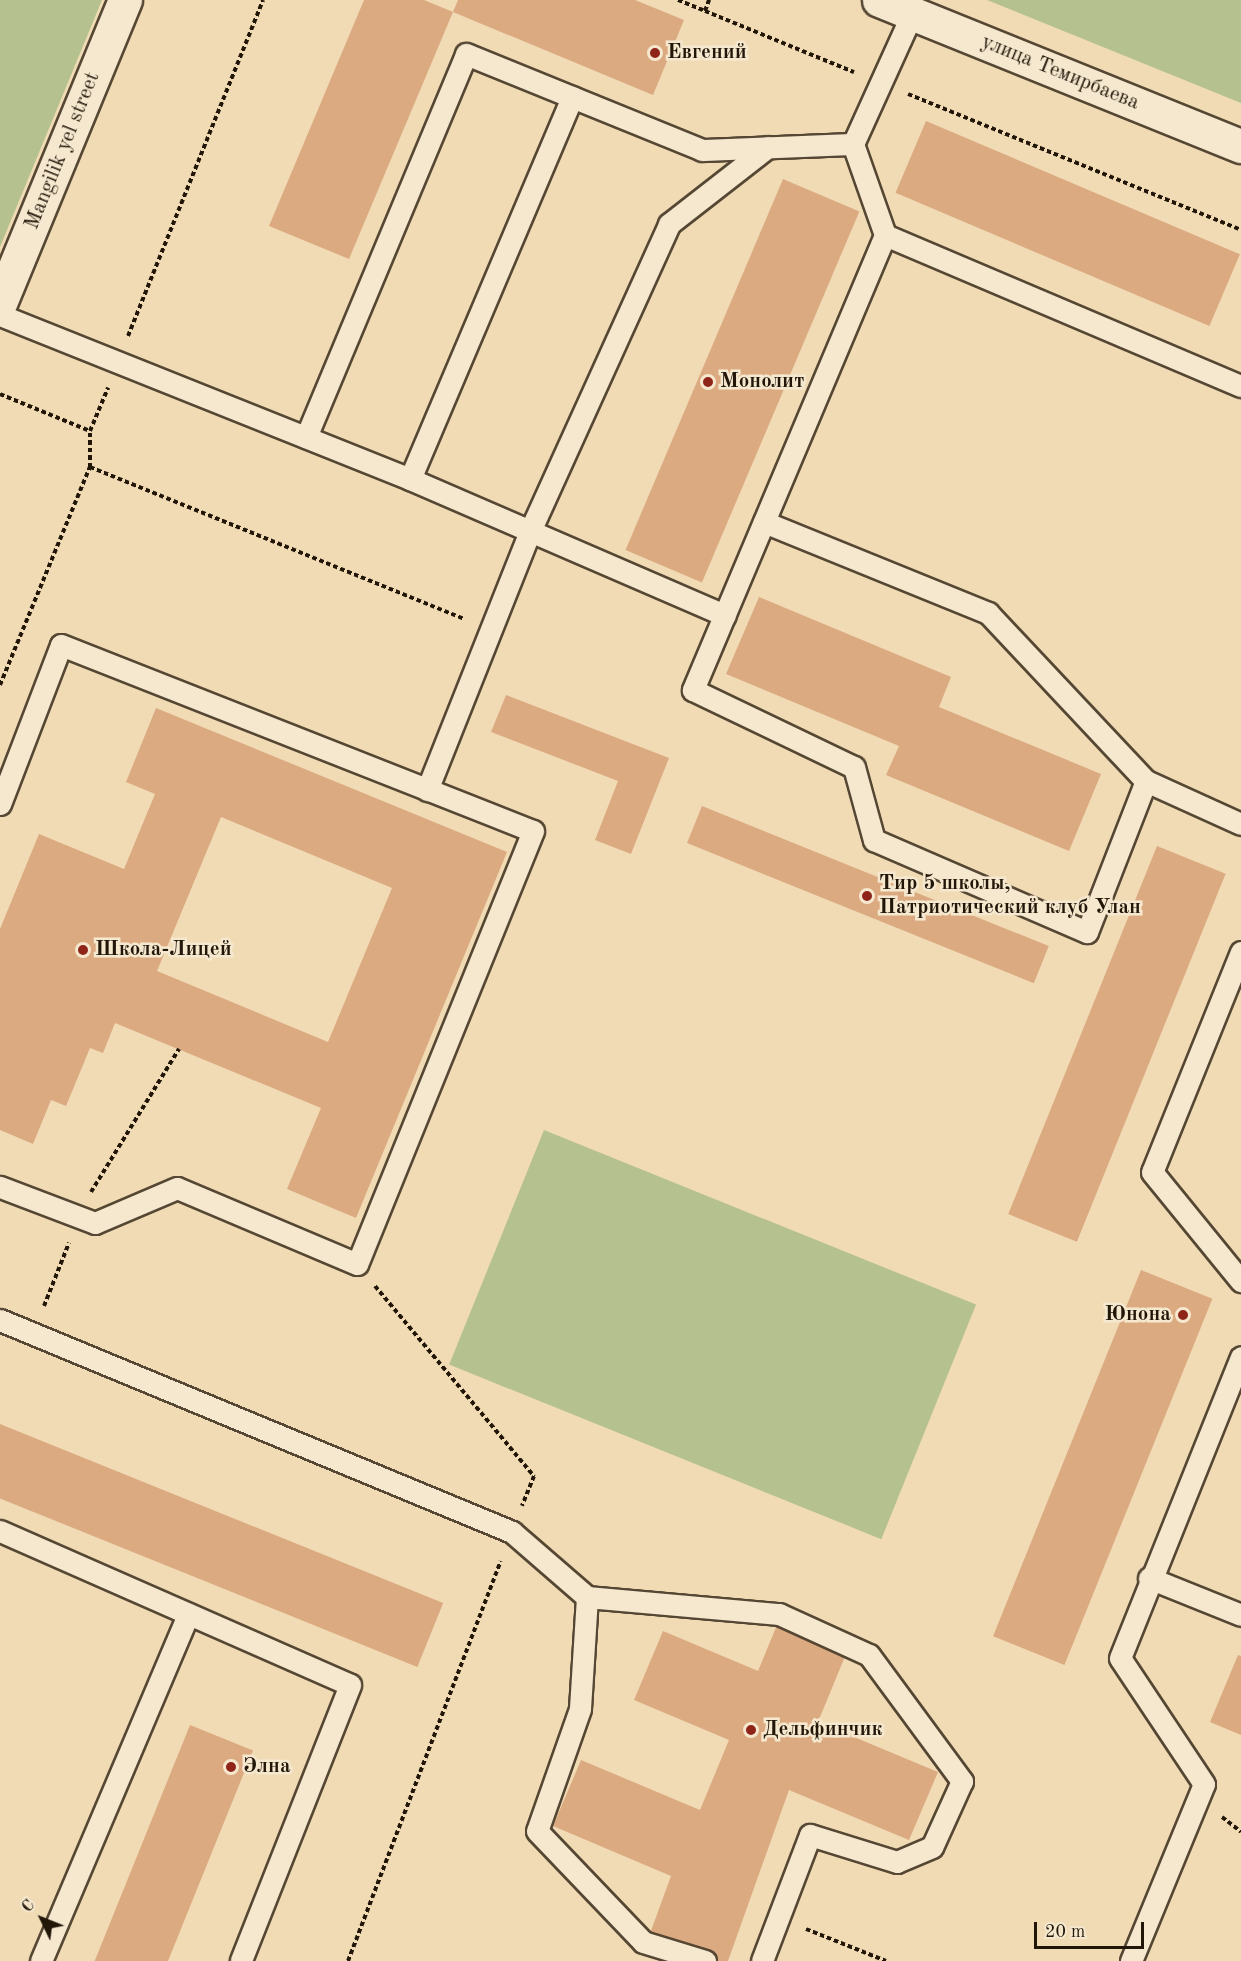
<!DOCTYPE html>
<html>
<head>
<meta charset="utf-8">
<style>
	body { margin:0 }
	#map { position:relative; width:1241px; height:1961px; overflow:hidden; background:#f0dbb5; font-family:"Old Standard TT",serif }
	div>[style] { position:absolute }
	.green>* { inset:0; background:#b6c190; transform-origin:0 0 }
	.building>* { inset:0; background:#dcaa81; transform-origin:0 0 }
	.path>* { height:4px; margin-top:-2px; transform-origin:0; background:repeating-linear-gradient(90deg,#211608 0 4.5px,transparent 0 7.5px) }
	.roads { filter:drop-shadow(2px 0 #554733) drop-shadow(-2px 0 #554733) drop-shadow(0 2px #554733) drop-shadow(0 -2px #554733) }
	.service>* { height:21px; margin:-10.5px; padding:0 10.5px; transform-origin:10.5px; border-radius:10.5px; background:#f5e8cf }
	.minor>* { height:33px; margin:-16.5px; padding:0 16.5px; transform-origin:16.5px; border-radius:16.5px; background:#f5e8cf }
	.tertiary>* { height:33px; margin:-16.5px; padding:0 16.5px; transform-origin:16.5px; border-radius:16.5px; background:#f5e8cf }
	.dots>* { width:16px; height:16px; translate:-50% -50%; box-sizing:border-box; border:3px solid #f5e8cf; border-radius:50% }
	span { translate:-50% -50%; white-space:nowrap; text-align:center; line-height:1.15; -webkit-text-stroke:5px #f5e8cf; paint-order:stroke }
	.poi-label { font-size:21px; color:#211608; font-weight:700 }
	.left { translate:0 -50%; text-align:left }
	.right { translate:-100% -50%; text-align:right }
	.street-label { font-size:21px; color:#211608 }
	.north { position:absolute; left:12px; top:1889px; width:60px; height:60px; -webkit-text-stroke:4px #f5e8cf; paint-order:stroke; rotate:313deg; font-size:16px; font-weight:700; line-height:24px; text-align:center; color:#211608 }
	.north::after { content:''; display:block; margin:auto; width:21px; height:27px; background:#211608; clip-path:polygon(50% 0,100% 100%,50% 72%,0 100%) }
	.scale { position:absolute; left:1034px; top:1922px; width:110px; height:27px; box-sizing:border-box; border:3px solid #211608; border-top:0; padding-left:8px; font-size:18px; line-height:21px; white-space:nowrap; color:#211608; -webkit-text-stroke:4px #f5e8cf; paint-order:stroke }
</style>
</head>
<body>
<div id="map">
	<div class="green">
		<i style="clip-path:polygon(0 0,102px 0,0 247px)"></i>
		<i style="clip-path:polygon(987px 0,1241px 0,1241px 103px)"></i>
		<i style="left:544px;top:1130px;width:466px;height:253px;rotate:22deg"></i>
	</div>
	<div class="building">
		<i style="clip-path:polygon(364px 0,424px 0,453px 12px,349px 259px,269px 226px)"></i>
		<i style="clip-path:polygon(458px 0,635px 0,684px 20px,653px 95px,453px 12px)"></i>
		<i style="left:926px;top:121px;width:341px;height:78px;rotate:23deg"></i>
		<i style="left:783px;top:179px;width:83px;height:403px;rotate:23deg"></i>
		<i style="clip-path:polygon(759px 597px,951px 677px,939px 707px,1101px 774px,1069px 851px,886px 775px,899px 746px,726px 674px)"></i>
		<i style="clip-path:polygon(506px 695px,669px 758px,631px 854px,595px 840px,618px 781px,491px 732px)"></i>
		<i style="clip-path:polygon(evenodd,156px 708px,507px 852px,356px 1218px,287px 1189px,321px 1108px,115px 1023px,103px 1053px,90px 1048px,66px 1106px,51px 1100px,33px 1144px,0 1130px,0 929px,39px 834px,124px 869px,155px 794px,126px 782px,156px 708px,221px 817px,392px 888px,328px 1042px,157px 971px,221px 817px)"></i>
		<i style="left:702px;top:806px;width:374px;height:40px;rotate:22deg"></i>
		<i style="left:1157px;top:846px;width:74px;height:397px;rotate:22deg"></i>
		<i style="left:1141px;top:1270px;width:77px;height:395px;rotate:22deg"></i>
		<i style="left:0;top:1424px;width:478px;height:69px;rotate:22deg"></i>
		<i style="clip-path:polygon(777px 1625px,846px 1654px,818px 1722px,938px 1772px,909px 1840px,789px 1790px,728px 1961px,714px 1961px,648px 1939px,671px 1876px,553px 1826px,581px 1760px,700px 1810px,729px 1740px,634px 1700px,663px 1631px,758px 1671px)"></i>
		<i style="clip-path:polygon(1238px 1655px,1241px 1656px,1241px 1735px,1210px 1722px)"></i>
		<i style="left:190px;top:1725px;width:68px;height:256px;rotate:22deg"></i>
	</div>
	<div class="path">
		<i style="left:678px;top:0;width:29px;rotate:22deg"></i>
		<i style="left:705px;top:11px;width:12px;rotate:-70deg"></i>
		<i style="left:705px;top:11px;width:161px;rotate:22.3deg"></i>
		<i style="left:908px;top:94px;width:360px;rotate:22.2deg"></i>
		<i style="left:128px;top:336px;width:362px;rotate:-68.1deg"></i>
		<i style="left:0;top:394px;width:97px;rotate:22.3deg"></i>
		<i style="left:90px;top:467px;width:404px;rotate:22.1deg"></i>
		<i style="left:0;top:685px;width:236px;rotate:-67.6deg"></i>
		<i style="left:90px;top:467px;width:36px;rotate:-90deg"></i>
		<i style="left:90px;top:431px;width:47px;rotate:-67.3deg"></i>
		<i style="left:91px;top:1192px;width:168px;rotate:-58.4deg"></i>
		<i style="left:375px;top:1286px;width:248px;rotate:50.1deg"></i>
		<i style="left:534px;top:1476px;width:32px;rotate:112deg"></i>
		<i style="left:44px;top:1306px;width:68px;rotate:-68.4deg"></i>
		<i style="left:1222px;top:1817px;width:24px;rotate:38deg"></i>
		<i style="left:806px;top:1929px;width:86px;rotate:21.8deg"></i>
		<i style="left:348px;top:1961px;width:428px;rotate:-69.1deg"></i>
	</div>
	<div class="roads">
		<div class="service">
			<i style="left:912px;top:14px;width:143px;rotate:114.4deg"></i>
			<i style="left:853px;top:144px;width:96px;rotate:70.6deg"></i>
			<i style="left:885px;top:235px;width:494px;rotate:112.9deg"></i>
			<i style="left:693px;top:690px;width:178px;rotate:25.6deg"></i>
			<i style="left:854px;top:767px;width:76px;rotate:74.7deg"></i>
			<i style="left:874px;top:840px;width:232px;rotate:23.4deg"></i>
			<i style="left:1087px;top:932px;width:162px;rotate:-68.7deg"></i>
			<i style="left:885px;top:235px;width:387px;rotate:23deg"></i>
			<i style="left:0;top:315px;width:442px;rotate:21.8deg"></i>
			<i style="left:410px;top:479px;width:343px;rotate:23.4deg"></i>
			<i style="left:306px;top:437px;width:415px;rotate:-67.3deg"></i>
			<i style="left:466px;top:54px;width:255px;rotate:22.1deg"></i>
			<i style="left:702px;top:150px;width:151px;rotate:-2.3deg"></i>
			<i style="left:410px;top:479px;width:415px;rotate:-67deg"></i>
			<i style="left:764px;top:522px;width:242px;rotate:22.1deg"></i>
			<i style="left:988px;top:613px;width:231px;rotate:46.8deg"></i>
			<i style="left:1146px;top:781px;width:104px;rotate:24.4deg"></i>
			<i style="left:427px;top:790px;width:279px;rotate:-68.3deg"></i>
			<i style="left:530px;top:531px;width:337px;rotate:-65.6deg"></i>
			<i style="left:669px;top:224px;width:125px;rotate:-37.9deg"></i>
			<i style="left:0;top:804px;width:170px;rotate:-69deg"></i>
			<i style="left:61px;top:645px;width:507px;rotate:21.51deg"></i>
			<i style="left:533px;top:831px;width:467px;rotate:112.1deg"></i>
			<i style="left:357px;top:1264px;width:195px;rotate:-157.1deg"></i>
			<i style="left:177px;top:1188px;width:89px;rotate:156.9deg"></i>
			<i style="left:95px;top:1223px;width:102px;rotate:-159.2deg"></i>
			<i style="left:1241px;top:952px;width:237px;rotate:112deg"></i>
			<i style="left:1152px;top:1172px;width:141px;rotate:50.8deg"></i>
			<i style="left:0;top:1320px;width:554px;rotate:22.49deg"></i>
			<i style="left:512px;top:1532px;width:99px;rotate:40.9deg"></i>
			<i style="left:587px;top:1597px;width:193px;rotate:5.1deg"></i>
			<i style="left:779px;top:1614px;width:99px;rotate:24.5deg"></i>
			<i style="left:869px;top:1655px;width:157px;rotate:53.6deg"></i>
			<i style="left:962px;top:1781px;width:72px;rotate:114.4deg"></i>
			<i style="left:932px;top:1847px;width:38px;rotate:157deg"></i>
			<i style="left:897px;top:1862px;width:91px;rotate:-162.8deg"></i>
			<i style="left:810px;top:1835px;width:135px;rotate:110.9deg"></i>
			<i style="left:0;top:1531px;width:382px;rotate:23.7deg"></i>
			<i style="left:350px;top:1685px;width:297px;rotate:111.6deg"></i>
			<i style="left:1149px;top:1578px;width:99px;rotate:21.9deg"></i>
			<i style="left:587px;top:1597px;width:112px;rotate:93.6deg"></i>
			<i style="left:580px;top:1709px;width:129px;rotate:109.4deg"></i>
			<i style="left:537px;top:1831px;width:153px;rotate:46.3deg"></i>
			<i style="left:643px;top:1942px;width:65px;rotate:17deg"></i>
			<i style="left:41px;top:1961px;width:377px;rotate:-67deg"></i>
			<i style="left:1131px;top:1961px;width:191px;rotate:-67.6deg"></i>
			<i style="left:1204px;top:1784px;width:151px;rotate:-123.7deg"></i>
			<i style="left:1120px;top:1658px;width:324px;rotate:-68.1deg"></i>
		</div>
		<div class="minor">
			<i style="left:879px;top:0;width:390px;rotate:22deg"></i>
		</div>
		<div class="tertiary">
			<i style="left:0;top:303px;width:328px;rotate:-67.6deg"></i>
		</div>
	</div>
	<div class="dots">
		<i style="left:655px;top:53px;background:#8f2418"></i>
		<i style="left:708px;top:382px;background:#8f2418"></i>
		<i style="left:867px;top:896px;background:#8f2418"></i>
		<i style="left:83px;top:950px;background:#8f2418"></i>
		<i style="left:1183px;top:1315px;background:#8f2418"></i>
		<i style="left:751px;top:1730px;background:#8f2418"></i>
		<i style="left:231px;top:1767px;background:#8f2418"></i>
	</div>
	<div class="poi-label">
		<span class="left" style="left:667px;top:53px">Евгений</span>
		<span class="left" style="left:720px;top:382px">Монолит</span>
		<span class="left" style="left:879px;top:896px">Тир 5 школы,<br>Патриотический клуб Улан</span>
		<span class="left" style="left:95px;top:950px">Школа-Лицей</span>
		<span class="right" style="left:1171px;top:1315px">Юнона</span>
		<span class="left" style="left:763px;top:1730px">Дельфинчик</span>
		<span class="left" style="left:243px;top:1767px">Элна</span>
	</div>
	<div class="street-label">
		<span style="left:1060px;top:73px;rotate:22deg">улица Темирбаева</span>
		<span style="left:63px;top:151px;rotate:-68deg">Mangilik yel street</span>
	</div>
	<div class="north">С</div>
	<div class="scale">20 m</div>
</div>
</body>
</html>
